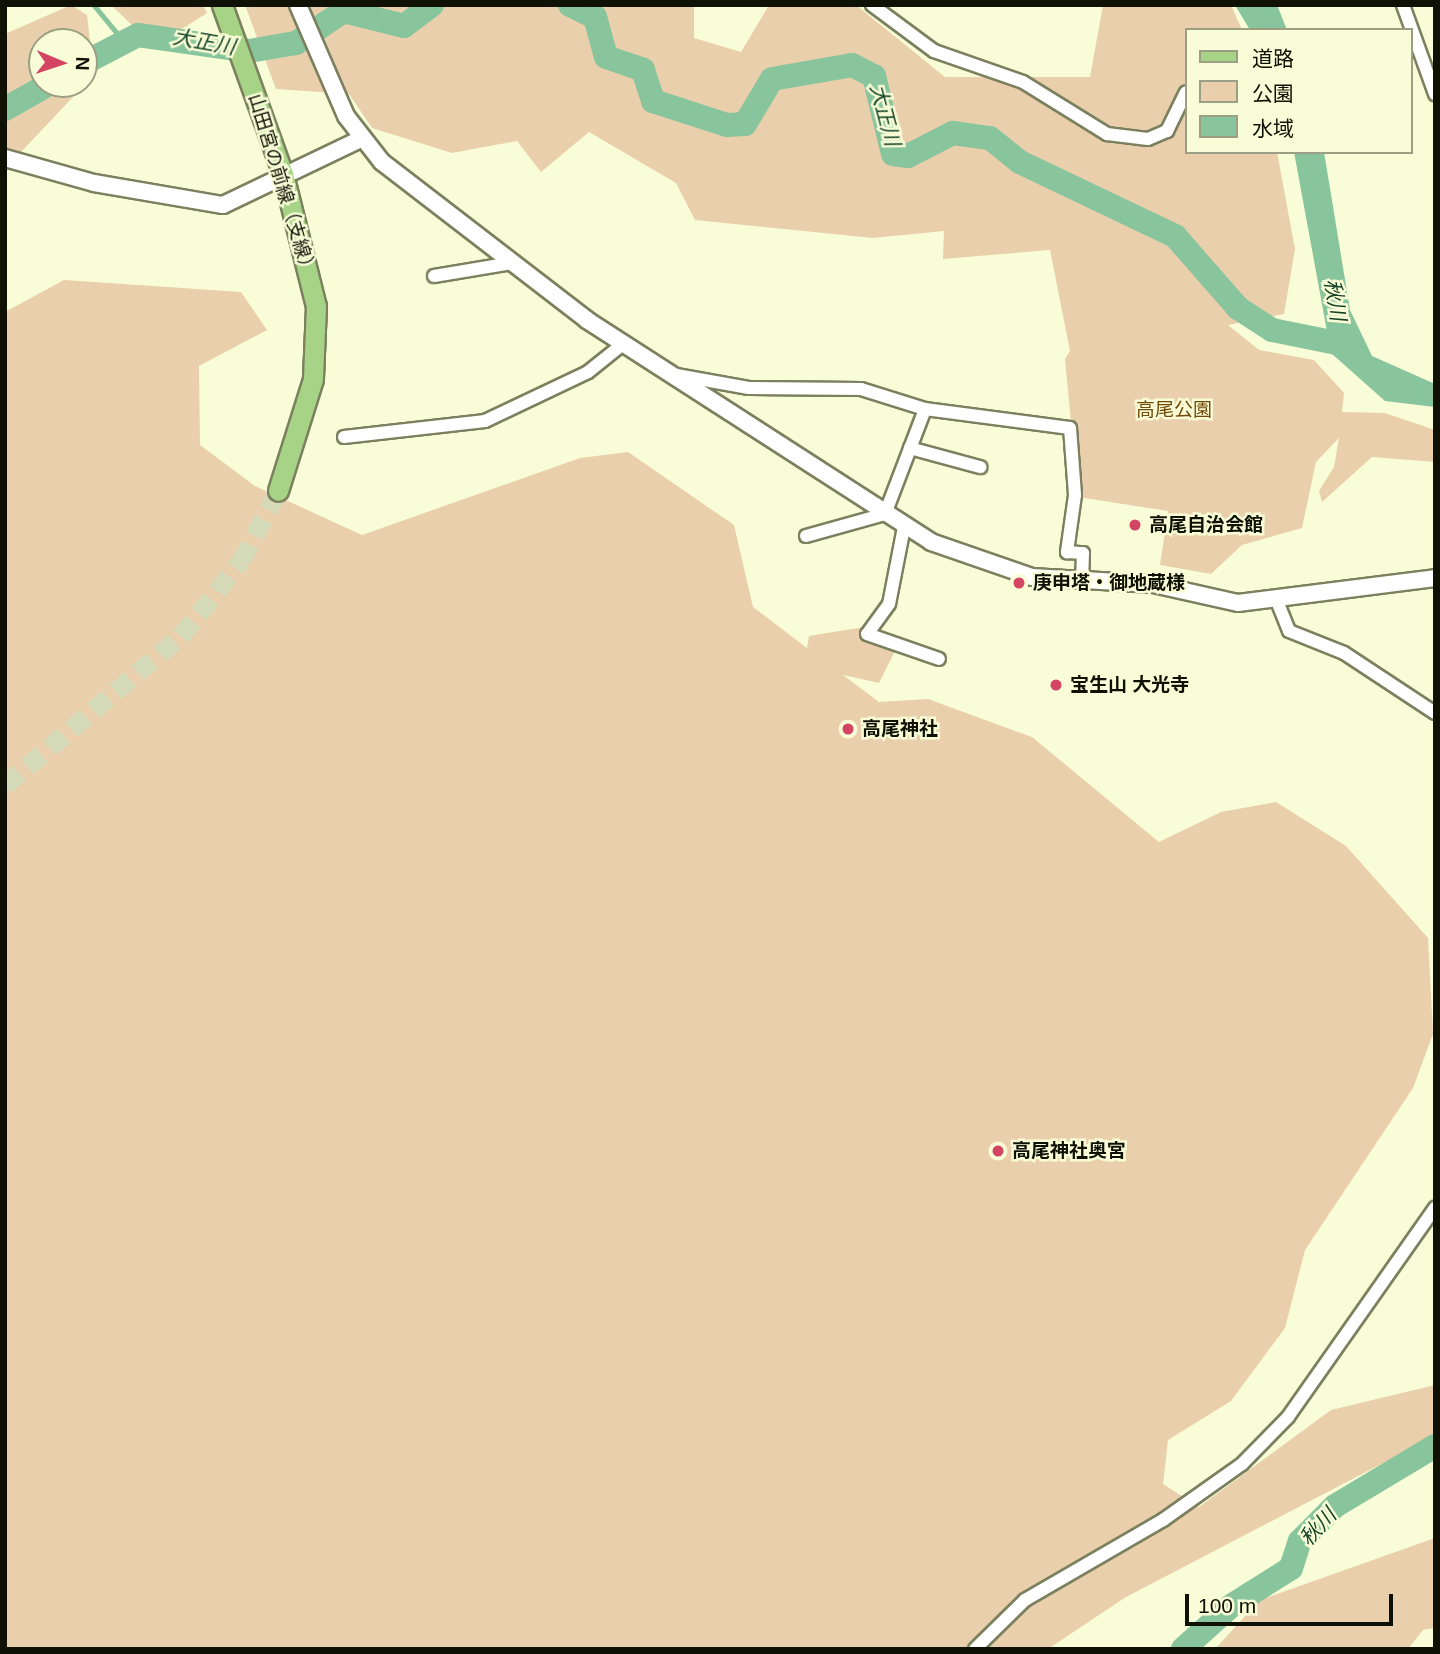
<!DOCTYPE html>
<html>
<head>
<meta charset="utf-8">
<style>
	body { margin:0 }
	#map { position:relative; width:1440px; height:1654px; overflow:hidden; background:#f8fdd7; font-family:Helvetica,"Noto Sans JP",sans-serif }
	div>[style] { position:absolute }
	.green>* { inset:0; background:#eacfac }
	.water>* { inset:0; background:#88c49c }
	.stream>* { height:4.5px; margin:-2.25px; padding:0 2.25px; transform-origin:2.25px; border-radius:2.25px; background:#88c49c }
	.river>* { height:24px; margin:-12px; padding:0 12px; transform-origin:12px; border-radius:12px; background:#88c49c }
	.primary-tunnel>* { height:19px; margin-top:-9.5px; transform-origin:0; background:repeating-linear-gradient(90deg,#d5dab8 0 19px,transparent 0 29px) }
	.roads { filter:drop-shadow(2px 0 #7b805e) drop-shadow(-2px 0 #7b805e) drop-shadow(0 2px #7b805e) drop-shadow(0 -2px #7b805e) }
	.minor>* { height:12px; margin:-6px; padding:0 6px; transform-origin:6px; border-radius:6px; background:#fff }
	.tertiary>* { height:16px; margin:-8px; padding:0 8px; transform-origin:8px; border-radius:8px; background:#fff }
	.primary>* { height:19px; margin:-9.5px; padding:0 9.5px; transform-origin:9.5px; border-radius:9.5px; background:#a7d386 }
	.dots>* { width:19px; height:19px; translate:-50% -50%; box-sizing:border-box; border:4px solid #f8fdd7; border-radius:50% }
	span { translate:-50% -50%; white-space:nowrap; text-align:center; line-height:1.15; -webkit-text-stroke:5px #f8fdd7; paint-order:stroke }
	.street-label { font-size:19px; color:#0f1105 }
	.park-label { font-size:19px; color:#734b08 }
	.poi-label { font-size:19px; color:#0f1105; font-weight:700 }
	.left { translate:0 -50%; text-align:left }
	.water-label { font-size:21px; color:#154328; font-style:italic }
	.frame { position:absolute; inset:0; border:7px solid #0f1105; pointer-events:none }
	.legend { position:absolute; left:1185px; top:28px; width:228px; height:126px; box-sizing:border-box; background:#f8fdd7; border:2px solid #9b9f83; margin:0; padding:9px 12px; list-style:none; font-size:21px; color:#0f1105 }
	.legend li { display:flex; align-items:center; gap:14px; height:35px }
	.legend b { width:35px; border:2px solid #9b9f83 }
	.north { position:absolute; left:28px; top:28px; width:70px; height:70px; box-sizing:border-box; background:#f8fdd7; border:2px solid #9b9f83; border-radius:50%; rotate:92deg; font-size:19px; font-weight:700; line-height:28px; text-align:center; color:#0f1105 }
	.north::after { content:''; display:block; margin:auto; width:24px; height:32px; background:#d44463; clip-path:polygon(50% 0,100% 100%,50% 72%,0 100%) }
	.scale { position:absolute; left:1185px; top:1594px; width:208px; height:32px; box-sizing:border-box; border:4px solid #0f1105; border-top:0; padding-left:9px; font-size:21px; line-height:24px; white-space:nowrap; color:#0f1105; -webkit-text-stroke:5px #f8fdd7; paint-order:stroke }
</style>
</head>
<body>
<div id="map">
	<div class="green">
		<i style="clip-path:polygon(71px 5px,87px 15px,91px 49px,84px 69px,84px 42px,42px 42px,42px 84px,78px 84px,74px 96px,5px 169px,5px 34px)"></i>
		<i style="clip-path:polygon(111px 5px,203px 5px,207px 13px,182px 29px,133px 26px)"></i>
		<i style="clip-path:polygon(245px 5px,694px 5px,694px 38px,741px 52px,769px 5px,856px 5px,945px 77px,1090px 77px,1103px 5px,1231px 5px,1242px 30px,1186px 30px,1186px 152px,1277px 152px,1295px 249px,1284px 314px,1228px 325px,1259px 350px,1314px 360px,1344px 393px,1342px 412px,1385px 413px,1435px 430px,1435px 462px,1372px 457px,1322px 502px,1319px 491px,1334px 467px,1339px 438px,1316px 462px,1302px 528px,1242px 545px,1211px 574px,1160px 565px,1168px 511px,1078px 497px,1065px 359px,1070px 351px,1050px 250px,943px 259px,944px 231px,873px 238px,695px 220px,676px 183px,589px 132px,541px 172px,517px 141px,452px 153px,372px 128px,349px 94px,276px 89px)"></i>
		<i style="clip-path:polygon(64px 280px,241px 292px,267px 330px,199px 366px,200px 445px,255px 486px,362px 535px,580px 458px,628px 452px,734px 525px,753px 607px,807px 648px,809px 636px,858px 628px,899px 643px,879px 683px,843px 675px,879px 702px,928px 699px,1032px 737px,1159px 842px,1221px 812px,1276px 802px,1346px 846px,1428px 938px,1433px 1034px,1413px 1088px,1305px 1250px,1285px 1328px,1231px 1401px,1168px 1440px,1163px 1484px,1199px 1507px,1331px 1410px,1435px 1385px,1435px 1436px,1126px 1597px,1048px 1649px,5px 1649px,5px 312px)"></i>
		<i style="clip-path:polygon(1435px 1538px,1435px 1628px,1423px 1630px,1408px 1649px,1215px 1649px,1260px 1600px)"></i>
	</div>
	<div class="water">
		<i style="clip-path:polygon(1235px 5px,1277px 5px,1287px 30px,1250px 30px)"></i>
		<i style="clip-path:polygon(1294px 152px,1324px 152px,1350px 310px,1372px 356px,1435px 384px,1435px 407px,1385px 401px,1331px 353px)"></i>
	</div>
	<div class="stream">
		<i style="left:94px;top:5px;width:44px;rotate:50.5deg"></i>
	</div>
	<div class="river">
		<i style="left:570px;top:5px;width:28px;rotate:26deg"></i>
		<i style="left:595px;top:17px;width:41px;rotate:74.6deg"></i>
		<i style="left:606px;top:57px;width:39px;rotate:19deg"></i>
		<i style="left:643px;top:70px;width:33px;rotate:72deg"></i>
		<i style="left:653px;top:101px;width:78px;rotate:18deg"></i>
		<i style="left:727px;top:125px;width:18px;rotate:-3deg"></i>
		<i style="left:745px;top:124px;width:52px;rotate:-59deg"></i>
		<i style="left:772px;top:79px;width:81px;rotate:-9.9deg"></i>
		<i style="left:852px;top:65px;width:25px;rotate:27deg"></i>
		<i style="left:874px;top:76px;width:80px;rotate:76.3deg"></i>
		<i style="left:893px;top:154px;width:15px;rotate:8deg"></i>
		<i style="left:908px;top:156px;width:51px;rotate:-27.1deg"></i>
		<i style="left:953px;top:133px;width:37px;rotate:8deg"></i>
		<i style="left:990px;top:138px;width:38px;rotate:39deg"></i>
		<i style="left:1020px;top:162px;width:172px;rotate:25.5deg"></i>
		<i style="left:1175px;top:236px;width:96px;rotate:48.8deg"></i>
		<i style="left:1238px;top:308px;width:40px;rotate:32.9deg"></i>
		<i style="left:1272px;top:330px;width:71px;rotate:11.3deg"></i>
		<i style="left:84px;top:63px;width:61px;rotate:-27.4deg"></i>
		<i style="left:138px;top:35px;width:112px;rotate:8.2deg"></i>
		<i style="left:249px;top:51px;width:48px;rotate:-9.7deg"></i>
		<i style="left:296px;top:43px;width:58px;rotate:-33.7deg"></i>
		<i style="left:344px;top:11px;width:62px;rotate:14deg"></i>
		<i style="left:404px;top:26px;width:35px;rotate:-37deg"></i>
		<i style="left:5px;top:109px;width:51px;rotate:-29.6deg"></i>
		<i style="left:1183px;top:1649px;width:64px;rotate:-41.9deg"></i>
		<i style="left:1231px;top:1606px;width:71px;rotate:-32.3deg"></i>
		<i style="left:1291px;top:1568px;width:28px;rotate:-72deg"></i>
		<i style="left:1300px;top:1541px;width:49px;rotate:-45deg"></i>
		<i style="left:1335px;top:1506px;width:117px;rotate:-31deg"></i>
	</div>
	<div class="primary-tunnel">
		<i style="left:5px;top:785px;width:231px;rotate:-40.3deg"></i>
		<i style="left:181px;top:636px;width:96px;rotate:-51.3deg"></i>
		<i style="left:241px;top:561px;width:79px;rotate:-62.1deg"></i>
	</div>
	<div class="roads">
		<div class="minor">
			<i style="left:872px;top:5px;width:77px;rotate:36.6deg"></i>
			<i style="left:934px;top:51px;width:94px;rotate:19.2deg"></i>
			<i style="left:1023px;top:82px;width:99px;rotate:31.8deg"></i>
			<i style="left:1107px;top:134px;width:41px;rotate:7deg"></i>
			<i style="left:1148px;top:139px;width:21px;rotate:-23deg"></i>
			<i style="left:1167px;top:131px;width:43px;rotate:-64deg"></i>
			<i style="left:1403px;top:5px;width:95px;rotate:70.2deg"></i>
			<i style="left:434px;top:276px;width:79px;rotate:-9.5deg"></i>
			<i style="left:671px;top:374px;width:79px;rotate:10.2deg"></i>
			<i style="left:749px;top:388px;width:112px;rotate:0.5deg"></i>
			<i style="left:861px;top:389px;width:67px;rotate:17.4deg"></i>
			<i style="left:925px;top:409px;width:146px;rotate:7.5deg"></i>
			<i style="left:1070px;top:428px;width:67px;rotate:85.7deg"></i>
			<i style="left:1075px;top:495px;width:58px;rotate:98deg"></i>
			<i style="left:1067px;top:552px;width:16px;rotate:4deg"></i>
			<i style="left:1083px;top:553px;width:27px;rotate:92deg"></i>
			<i style="left:344px;top:437px;width:142px;rotate:-6.5deg"></i>
			<i style="left:485px;top:421px;width:114px;rotate:-25.4deg"></i>
			<i style="left:588px;top:372px;width:45px;rotate:-38.7deg"></i>
			<i style="left:910px;top:448px;width:73px;rotate:15.2deg"></i>
			<i style="left:904px;top:527px;width:78px;rotate:101deg"></i>
			<i style="left:889px;top:604px;width:37px;rotate:126deg"></i>
			<i style="left:867px;top:634px;width:76px;rotate:19.1deg"></i>
			<i style="left:806px;top:536px;width:82px;rotate:-15.6deg"></i>
			<i style="left:885px;top:514px;width:112px;rotate:-69.1deg"></i>
			<i style="left:1277px;top:601px;width:32px;rotate:68deg"></i>
			<i style="left:1289px;top:631px;width:59px;rotate:21.8deg"></i>
			<i style="left:1344px;top:653px;width:109px;rotate:33.4deg"></i>
			<i style="left:975px;top:1649px;width:70px;rotate:-44.4deg"></i>
			<i style="left:1025px;top:1600px;width:160px;rotate:-30.1deg"></i>
			<i style="left:1163px;top:1520px;width:97px;rotate:-35.3deg"></i>
			<i style="left:1242px;top:1464px;width:66px;rotate:-45.6deg"></i>
			<i style="left:1288px;top:1417px;width:256px;rotate:-54.9deg"></i>
		</div>
		<div class="tertiary">
			<i style="left:298px;top:5px;width:121px;rotate:66.6deg"></i>
			<i style="left:346px;top:116px;width:58px;rotate:52deg"></i>
			<i style="left:382px;top:162px;width:259px;rotate:37.6deg"></i>
			<i style="left:587px;top:320px;width:409px;rotate:32.8deg"></i>
			<i style="left:931px;top:542px;width:107px;rotate:19.1deg"></i>
			<i style="left:1032px;top:577px;width:121px;rotate:3.3deg"></i>
			<i style="left:1153px;top:584px;width:87px;rotate:12.6deg"></i>
			<i style="left:1238px;top:603px;width:199px;rotate:-7.2deg"></i>
			<i style="left:5px;top:158px;width:92px;rotate:15.7deg"></i>
			<i style="left:94px;top:183px;width:131px;rotate:9.7deg"></i>
			<i style="left:223px;top:205px;width:153px;rotate:-25.6deg"></i>
		</div>
		<div class="primary">
			<i style="left:222px;top:5px;width:180px;rotate:70.2deg"></i>
			<i style="left:283px;top:174px;width:136px;rotate:76deg"></i>
			<i style="left:316px;top:306px;width:73px;rotate:92.4deg"></i>
			<i style="left:313px;top:379px;width:117px;rotate:107.4deg"></i>
		</div>
	</div>
	<div class="dots">
		<i style="left:1135px;top:525px;background:#d44463"></i>
		<i style="left:1019px;top:583px;background:#d44463"></i>
		<i style="left:1056px;top:685px;background:#d44463"></i>
		<i style="left:848px;top:729px;background:#d44463"></i>
		<i style="left:998px;top:1151px;background:#d44463"></i>
	</div>
	<div class="street-label">
		<span style="left:282px;top:185px;rotate:73deg">山田宮の前線（支線）</span>
	</div>
	<div class="park-label">
		<span style="left:1174px;top:410px">高尾公園</span>
	</div>
	<div class="poi-label">
		<span class="left" style="left:1149px;top:525px">高尾自治会館</span>
		<span class="left" style="left:1033px;top:583px">庚申塔・御地蔵様</span>
		<span class="left" style="left:1070px;top:685px">宝生山 大光寺</span>
		<span class="left" style="left:862px;top:729px">高尾神社</span>
		<span class="left" style="left:1012px;top:1151px">高尾神社奥宮</span>
	</div>
	<div class="water-label">
		<span style="left:204px;top:42px;rotate:10deg">大正川</span>
		<span style="left:885px;top:115px;rotate:75deg">大正川</span>
		<span style="left:1335px;top:300px;rotate:81deg">秋川</span>
		<span style="left:1318px;top:1527px;rotate:-48deg">秋川</span>
	</div>
	<div class="frame"></div>
	<ul class="legend">
	<li><b style="height:9px;background:#a7d386"></b>道路</li>
	<li><b style="height:19px;background:#eacfac"></b>公園</li>
	<li><b style="height:19px;background:#88c49c"></b>水域</li>
	</ul>
	<div class="north">N</div>
	<div class="scale">100 m</div>
</div>
</body>
</html>
